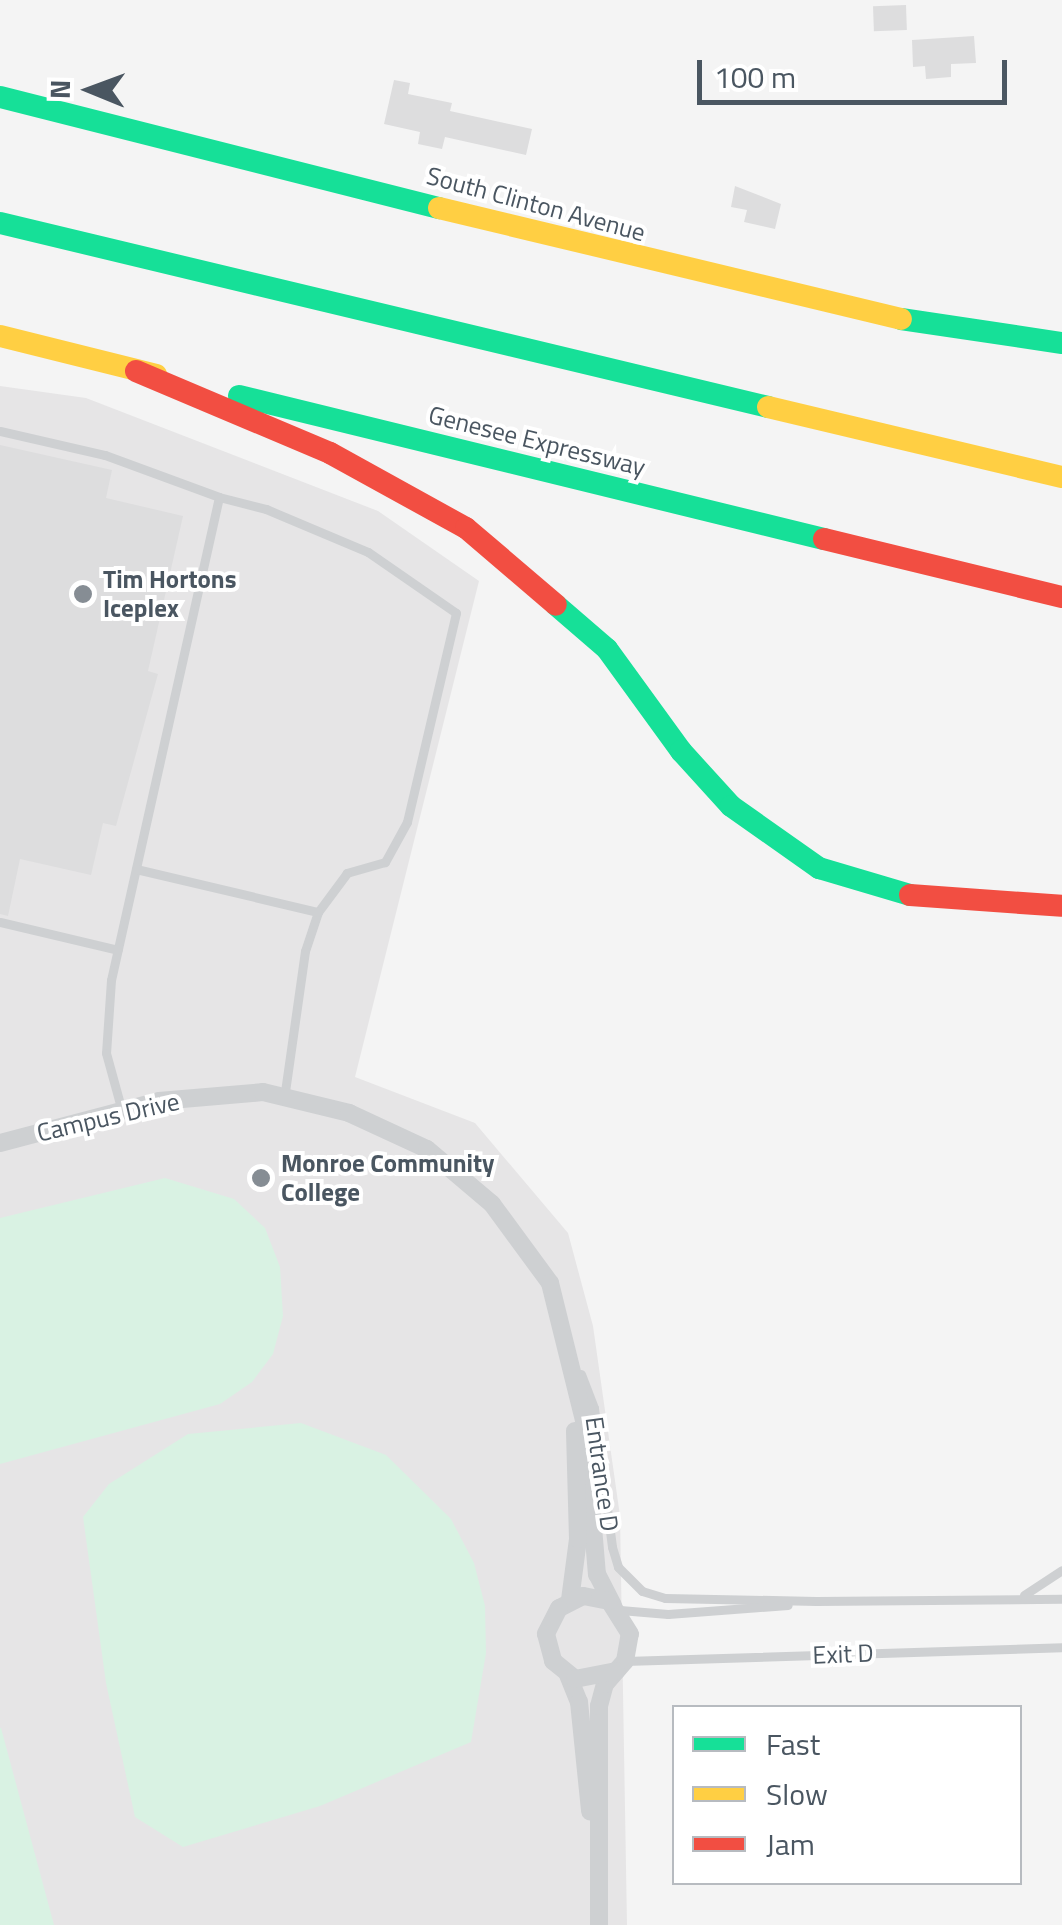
<!DOCTYPE html>
<html>
<head>
<meta charset="utf-8">
<style>
	body { margin:0 }
	#map { position:relative; width:1062px; height:1925px; overflow:hidden; background:#f4f4f4; font-family:"Titillium Web",sans-serif }
	div>[style] { position:absolute }
	.education>* { inset:0; background:#e6e5e6 }
	.green>* { inset:0; background:#d9f2e3 }
	.building>* { inset:0; background:#ddddde; transform-origin:0 0 }
	.lane>* { height:9px; margin:-4.5px; padding:0 4.5px; transform-origin:4.5px; border-radius:4.5px; background:#ced0d2 }
	.street>* { height:18px; margin:-9px; padding:0 9px; transform-origin:9px; border-radius:9px; background:#ced0d2 }
	.fast>* { height:22px; margin:-11px; padding:0 11px; transform-origin:11px; border-radius:11px; background:#16e098 }
	.slow>* { height:22px; margin:-11px; padding:0 11px; transform-origin:11px; border-radius:11px; background:#ffcf43 }
	.jam>* { height:22px; margin:-11px; padding:0 11px; transform-origin:11px; border-radius:11px; background:#f24e42 }
	.dots>* { width:28px; height:28px; translate:-50% -50%; box-sizing:border-box; border:5px solid #fff; border-radius:50% }
	span { translate:-50% -50%; white-space:nowrap; text-align:center; line-height:1.15; -webkit-text-stroke:8px #fff; paint-order:stroke }
	.street-label { font-size:25px; color:#4a5661 }
	.poi-label { font-size:25px; color:#4a5661; font-weight:700 }
	.left { translate:0 -50%; text-align:left }
	.legend { position:absolute; left:672px; top:1705px; width:350px; height:180px; box-sizing:border-box; background:#fff; border:2px solid #b7bbc0; margin:0; padding:12px 18px; list-style:none; font-size:30px; color:#4a5661 }
	.legend li { display:flex; align-items:center; gap:20px; height:50px }
	.legend b { width:50px; border:2px solid #b7bbc0 }
	.north { position:absolute; left:40px; top:40px; width:100px; height:100px; -webkit-text-stroke:8px #fff; paint-order:stroke; rotate:271deg; font-size:28px; font-weight:700; line-height:40px; text-align:center; color:#4a5661 }
	.north::after { content:''; display:block; margin:auto; width:35px; height:45px; background:#4a5661; clip-path:polygon(50% 0,100% 100%,50% 72%,0 100%) }
	.scale { position:absolute; left:697px; top:60px; width:310px; height:45px; box-sizing:border-box; border:5px solid #4a5661; border-top:0; padding-left:12px; font-size:30px; line-height:35px; white-space:nowrap; color:#4a5661; -webkit-text-stroke:8px #fff; paint-order:stroke }
</style>
</head>
<body>
<div id="map">
	<div class="education">
		<i style="clip-path:polygon(0 386px,86px 398px,378px 511px,479px 581px,355px 1077px,475px 1123px,568px 1233px,593px 1326px,620px 1516px,627px 1925px,0 1925px)"></i>
	</div>
	<div class="green">
		<i style="clip-path:polygon(165px 1178px,234px 1199px,265px 1228px,280px 1267px,283px 1316px,273px 1354px,252px 1382px,220px 1404px,0 1464px,0 1218px)"></i>
		<i style="clip-path:polygon(301px 1423px,386px 1455px,451px 1519px,474px 1563px,485px 1606px,486px 1653px,471px 1742px,320px 1806px,183px 1847px,135px 1817px,106px 1683px,83px 1517px,109px 1484px,188px 1434px)"></i>
		<i style="clip-path:polygon(0 1728px,1px 1728px,54px 1925px,0 1925px)"></i>
	</div>
	<div class="building">
		<i style="left:906px;top:5px;width:25px;height:33px;rotate:88deg"></i>
		<i style="clip-path:polygon(974px 36px,976px 63px,951px 64px,951px 77px,926px 79px,925px 66px,913px 67px,912px 40px)"></i>
		<i style="clip-path:polygon(394px 80px,410px 83px,408px 94px,452px 103px,450px 111px,532px 129px,526px 155px,445px 137px,442px 149px,418px 144px,420px 132px,384px 124px)"></i>
		<i style="clip-path:polygon(735px 186px,781px 204px,775px 229px,744px 222px,747px 210px,731px 207px)"></i>
		<i style="clip-path:polygon(0 445px,112px 470px,106px 498px,183px 516px,148px 671px,158px 674px,116px 826px,103px 823px,91px 875px,20px 859px,8px 916px,0 914px)"></i>
	</div>
	<div class="lane">
		<i style="left:0;top:431px;width:108px;rotate:12.9deg"></i>
		<i style="left:105px;top:455px;width:121px;rotate:20.2deg"></i>
		<i style="left:219px;top:497px;width:495px;rotate:102.6deg"></i>
		<i style="left:111px;top:980px;width:73px;rotate:93.9deg"></i>
		<i style="left:106px;top:1053px;width:60px;rotate:74.6deg"></i>
		<i style="left:219px;top:497px;width:49px;rotate:14.3deg"></i>
		<i style="left:266px;top:509px;width:111px;rotate:22.9deg"></i>
		<i style="left:368px;top:552px;width:107px;rotate:34.7deg"></i>
		<i style="left:456px;top:613px;width:215px;rotate:103.2deg"></i>
		<i style="left:407px;top:822px;width:46px;rotate:118.8deg"></i>
		<i style="left:385px;top:862px;width:40px;rotate:164deg"></i>
		<i style="left:347px;top:873px;width:49px;rotate:126.6deg"></i>
		<i style="left:318px;top:912px;width:41px;rotate:108.4deg"></i>
		<i style="left:305px;top:951px;width:148px;rotate:98.1deg"></i>
		<i style="left:136px;top:869px;width:187px;rotate:13.3deg"></i>
		<i style="left:0;top:922px;width:121px;rotate:13.3deg"></i>
		<i style="left:581px;top:1374px;width:36px;rotate:69deg"></i>
		<i style="left:594px;top:1408px;width:140px;rotate:82.6deg"></i>
		<i style="left:612px;top:1547px;width:21px;rotate:73deg"></i>
		<i style="left:618px;top:1567px;width:34px;rotate:45deg"></i>
		<i style="left:642px;top:1591px;width:24px;rotate:17deg"></i>
		<i style="left:665px;top:1598px;width:151px;rotate:1.1deg"></i>
		<i style="left:816px;top:1601px;width:246px;rotate:-0.5deg"></i>
		<i style="left:1024px;top:1595px;width:45px;rotate:-33.3deg"></i>
		<i style="left:620px;top:1610px;width:48px;rotate:4.8deg"></i>
		<i style="left:668px;top:1614px;width:120px;rotate:-4.3deg"></i>
		<i style="left:625px;top:1661px;width:437px;rotate:-1.8deg"></i>
	</div>
	<div class="street">
		<i style="left:0;top:1143px;width:164px;rotate:-14.8deg"></i>
		<i style="left:159px;top:1101px;width:104px;rotate:-4.9deg"></i>
		<i style="left:263px;top:1092px;width:89px;rotate:13.7deg"></i>
		<i style="left:349px;top:1113px;width:86px;rotate:24.8deg"></i>
		<i style="left:427px;top:1149px;width:85px;rotate:40.2deg"></i>
		<i style="left:492px;top:1204px;width:98px;rotate:53.7deg"></i>
		<i style="left:550px;top:1283px;width:141px;rotate:76.1deg"></i>
		<i style="left:584px;top:1420px;width:155px;rotate:85.2deg"></i>
		<i style="left:597px;top:1574px;width:35px;rotate:63deg"></i>
		<i style="left:570px;top:1600px;width:62px;rotate:-82.5deg"></i>
		<i style="left:578px;top:1539px;width:108px;rotate:-91.6deg"></i>
		<i style="left:568px;top:1675px;width:29px;rotate:68deg"></i>
		<i style="left:579px;top:1702px;width:110px;rotate:84.2deg"></i>
		<i style="left:599px;top:1925px;width:219px;rotate:-90deg"></i>
		<i style="left:599px;top:1706px;width:23px;rotate:-75deg"></i>
		<i style="left:605px;top:1684px;width:30px;rotate:-49deg"></i>
		<i style="left:625px;top:1661px;width:27px;rotate:-80deg"></i>
		<i style="left:630px;top:1634px;width:39px;rotate:-122deg"></i>
		<i style="left:609px;top:1601px;width:26px;rotate:-169deg"></i>
		<i style="left:583px;top:1596px;width:27px;rotate:153deg"></i>
		<i style="left:559px;top:1608px;width:29px;rotate:117deg"></i>
		<i style="left:546px;top:1634px;width:28px;rotate:75deg"></i>
		<i style="left:553px;top:1661px;width:28px;rotate:39deg"></i>
		<i style="left:575px;top:1679px;width:42px;rotate:-11deg"></i>
	</div>
	<div class="fast">
		<i style="left:0;top:97px;width:453px;rotate:14.2deg"></i>
		<i style="left:0;top:223px;width:790px;rotate:13.47deg"></i>
		<i style="left:901px;top:319px;width:163px;rotate:8.5deg"></i>
		<i style="left:239px;top:396px;width:602px;rotate:13.74deg"></i>
		<i style="left:556px;top:605px;width:67px;rotate:40.8deg"></i>
		<i style="left:607px;top:649px;width:126px;rotate:54deg"></i>
		<i style="left:681px;top:751px;width:74px;rotate:47.7deg"></i>
		<i style="left:731px;top:806px;width:108px;rotate:35.2deg"></i>
		<i style="left:819px;top:868px;width:95px;rotate:16.5deg"></i>
	</div>
	<div class="slow">
		<i style="left:439px;top:208px;width:475px;rotate:13.5deg"></i>
		<i style="left:0;top:336px;width:161px;rotate:14deg"></i>
		<i style="left:768px;top:407px;width:302px;rotate:13.4deg"></i>
	</div>
	<div class="jam">
		<i style="left:136px;top:371px;width:211px;rotate:22.9deg"></i>
		<i style="left:330px;top:453px;width:155px;rotate:28.9deg"></i>
		<i style="left:466px;top:528px;width:118px;rotate:40.5deg"></i>
		<i style="left:824px;top:539px;width:245px;rotate:13.7deg"></i>
		<i style="left:910px;top:895px;width:152px;rotate:4.1deg"></i>
	</div>
	<div class="dots">
		<i style="left:83px;top:594px;background:#868d94"></i>
		<i style="left:261px;top:1178px;background:#868d94"></i>
	</div>
	<div class="street-label">
		<span style="left:536px;top:204px;rotate:15deg">South Clinton Avenue</span>
		<span style="left:537px;top:441px;rotate:14deg">Genesee Expressway</span>
		<span style="left:108px;top:1117px;rotate:-13deg">Campus Drive</span>
		<span style="left:602px;top:1474px;rotate:82deg">Entrance D</span>
		<span style="left:843px;top:1654px;rotate:-2deg">Exit D</span>
	</div>
	<div class="poi-label">
		<span class="left" style="left:103px;top:594px">Tim Hortons<br>Iceplex</span>
		<span class="left" style="left:281px;top:1178px">Monroe Community<br>College</span>
	</div>
	<ul class="legend">
	<li><b style="height:12px;background:#16e098"></b>Fast</li>
	<li><b style="height:12px;background:#ffcf43"></b>Slow</li>
	<li><b style="height:12px;background:#f24e42"></b>Jam</li>
	</ul>
	<div class="north">N</div>
	<div class="scale">100 m</div>
</div>
</body>
</html>
